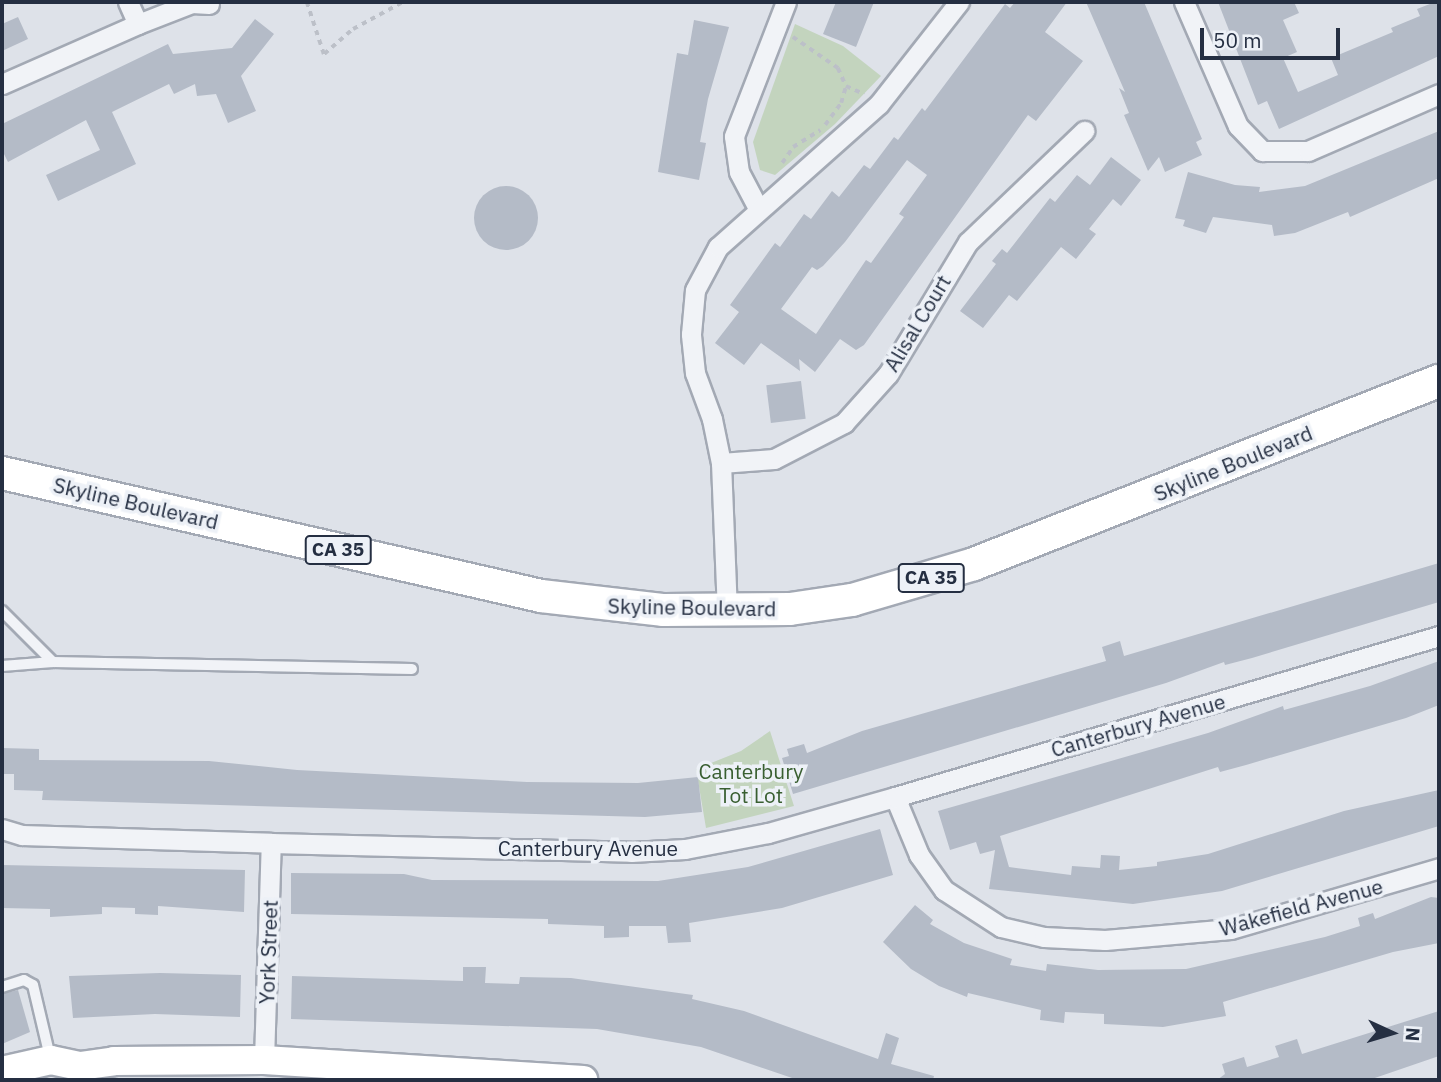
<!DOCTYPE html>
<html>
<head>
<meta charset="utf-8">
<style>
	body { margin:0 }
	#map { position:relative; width:1441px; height:1082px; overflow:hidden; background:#dee2e9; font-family:"IBM Plex Sans",sans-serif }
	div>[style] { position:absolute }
	.green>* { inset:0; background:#c3d4be }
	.building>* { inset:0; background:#b4bbc7; transform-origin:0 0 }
	.round { border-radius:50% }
	.path>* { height:3.5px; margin-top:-1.75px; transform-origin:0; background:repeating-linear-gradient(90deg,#bcc0c8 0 5px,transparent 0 10px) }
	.roads { filter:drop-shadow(2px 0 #a3a9b4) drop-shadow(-2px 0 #a3a9b4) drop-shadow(0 2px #a3a9b4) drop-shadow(0 -2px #a3a9b4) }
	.lane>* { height:10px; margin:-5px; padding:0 5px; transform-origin:5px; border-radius:5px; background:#f1f3f7 }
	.street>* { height:19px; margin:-9.5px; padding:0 9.5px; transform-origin:9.5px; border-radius:9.5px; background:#f1f3f7 }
	.secondary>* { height:28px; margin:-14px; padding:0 14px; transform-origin:14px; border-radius:14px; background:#fff }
	.primary>* { height:32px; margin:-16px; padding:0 16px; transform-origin:16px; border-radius:16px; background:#fff }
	span { translate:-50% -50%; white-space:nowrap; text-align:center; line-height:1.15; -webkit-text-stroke:7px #edf1f7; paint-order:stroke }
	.shield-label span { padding:2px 5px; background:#edf1f7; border:2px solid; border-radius:5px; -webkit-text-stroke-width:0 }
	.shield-label { font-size:19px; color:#252f42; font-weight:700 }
	.street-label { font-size:21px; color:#252f42 }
	.park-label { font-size:21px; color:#395f31 }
	.frame { position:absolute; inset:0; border:4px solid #252f42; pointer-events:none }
	.north { position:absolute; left:1357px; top:998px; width:70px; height:70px; -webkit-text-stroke:5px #edf1f7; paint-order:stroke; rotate:94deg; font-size:19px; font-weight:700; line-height:28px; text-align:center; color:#252f42 }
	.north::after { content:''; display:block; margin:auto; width:24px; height:32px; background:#252f42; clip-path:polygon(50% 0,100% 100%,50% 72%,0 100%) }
	.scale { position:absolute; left:1200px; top:28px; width:140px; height:32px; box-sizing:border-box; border:4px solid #252f42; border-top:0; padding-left:9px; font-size:21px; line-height:24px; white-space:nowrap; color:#252f42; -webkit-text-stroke:5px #edf1f7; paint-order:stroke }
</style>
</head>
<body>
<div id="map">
	<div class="green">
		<i style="clip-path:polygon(795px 24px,843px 46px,881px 76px,835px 124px,775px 175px,760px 170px,753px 142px)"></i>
		<i style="clip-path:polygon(770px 731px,794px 806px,706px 828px,696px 769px,741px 751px)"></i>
	</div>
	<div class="building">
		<i style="clip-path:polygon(836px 2px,874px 2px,856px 47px,823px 34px)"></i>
		<i style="clip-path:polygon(evenodd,1015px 2px,1067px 2px,1045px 32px,1083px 61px,1036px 121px,1028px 115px,864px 345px,856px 350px,840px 339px,815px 372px,799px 359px,800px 371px,761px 343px,744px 365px,715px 343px,739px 312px,730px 305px,775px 243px,780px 247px,804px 214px,811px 219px,832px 191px,839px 197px,864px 165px,870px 169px,894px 137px,898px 140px,922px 108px,925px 111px,1005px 4px,1010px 8px,1015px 2px,907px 160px,927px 175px,899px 214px,904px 217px,871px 263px,866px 260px,816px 334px,781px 309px,812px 267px,817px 270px,823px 266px,845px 242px,907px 160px)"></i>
		<i style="clip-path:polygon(1086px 2px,1144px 2px,1202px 139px,1196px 142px,1202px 155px,1165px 172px,1159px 157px,1148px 171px,1124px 115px,1129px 113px,1119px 88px,1125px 92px)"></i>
		<i style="clip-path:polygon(1218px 2px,1294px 2px,1299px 13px,1283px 20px,1297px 52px,1283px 58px,1298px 92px,1338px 75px,1331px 58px,1393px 32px,1391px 28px,1420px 16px,1417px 9px,1435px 2px,1439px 2px,1439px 56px,1279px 129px,1267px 101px,1258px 105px)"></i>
		<i style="clip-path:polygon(18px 17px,28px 39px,2px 51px,2px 24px)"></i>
		<i style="clip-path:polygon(255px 19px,274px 34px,241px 76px,256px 111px,228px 123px,216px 94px,197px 96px,195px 84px,174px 94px,169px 84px,112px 112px,136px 164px,58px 201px,46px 175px,100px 150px,86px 120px,8px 162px,2px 150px,2px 124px,168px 44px,173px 54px,232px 48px)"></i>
		<i style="clip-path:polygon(694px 20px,729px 27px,708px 99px,700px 142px,706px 143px,699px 180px,658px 172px,677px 53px,688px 55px)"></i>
		<i style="clip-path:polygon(1439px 131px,1439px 178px,1350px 217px,1348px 212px,1295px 233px,1274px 236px,1272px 225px,1213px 217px,1206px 233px,1183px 226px,1185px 220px,1175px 218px,1188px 172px,1235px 185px,1260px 187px,1259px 192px,1305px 186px)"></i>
		<i style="clip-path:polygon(1111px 157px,1141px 180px,1121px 206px,1113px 199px,1089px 229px,1096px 234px,1076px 259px,1061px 247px,1017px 301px,1009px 295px,983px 328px,960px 311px,996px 264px,992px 261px,1002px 249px,1007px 253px,1050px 198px,1055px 202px,1077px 175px,1090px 185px)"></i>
		<i class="round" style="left:474px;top:186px;width:64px;height:64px"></i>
		<i style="left:801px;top:381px;width:38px;height:35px;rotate:83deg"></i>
		<i style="clip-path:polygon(1439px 563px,1439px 602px,1252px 658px,1225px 665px,1224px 662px,1166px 683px,793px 794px,782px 758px,789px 756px,787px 749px,804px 744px,807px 753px,862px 731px,1106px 661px,1102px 647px,1120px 641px,1124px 656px)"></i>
		<i style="clip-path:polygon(1439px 661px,1439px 705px,1406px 718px,1246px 765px,1220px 772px,1218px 767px,1000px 836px,1009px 867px,1071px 875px,1072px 866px,1100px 868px,1101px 855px,1120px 856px,1119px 870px,1157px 866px,1157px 862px,1208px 854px,1344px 811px,1439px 790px,1439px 826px,1222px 891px,1133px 904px,989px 889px,995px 850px,980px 854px,976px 842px,950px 850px,938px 811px,1208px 733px,1283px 706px,1284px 710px,1370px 686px)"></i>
		<i style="clip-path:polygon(2px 748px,39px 749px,39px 760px,209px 761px,297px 770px,527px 782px,638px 783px,698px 777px,702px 812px,645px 817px,42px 800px,43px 791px,14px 790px,14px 774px,2px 774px)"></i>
		<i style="clip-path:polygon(880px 829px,893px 875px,782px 908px,689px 923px,691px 942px,668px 943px,666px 926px,629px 926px,629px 937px,604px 938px,604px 926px,548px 924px,548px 919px,291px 914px,291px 873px,404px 874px,432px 880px,658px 881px,748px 867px)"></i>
		<i style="clip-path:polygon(2px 865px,245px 870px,244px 912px,158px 906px,158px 915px,135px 914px,135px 908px,102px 907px,102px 914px,50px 917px,50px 909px,2px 908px)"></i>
		<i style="clip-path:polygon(1431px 897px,1439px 898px,1439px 943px,1393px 952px,1223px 1002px,1226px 1016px,1163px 1027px,1104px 1024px,1104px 1014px,1065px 1012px,1064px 1023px,1040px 1020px,1041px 1010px,968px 993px,967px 997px,939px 986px,911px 969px,883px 942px,915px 905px,933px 920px,930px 924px,964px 943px,1012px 959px,1010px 965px,1046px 971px,1047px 964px,1098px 970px,1186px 969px,1325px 937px,1360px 926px,1358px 918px,1373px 913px,1375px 919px)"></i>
		<i style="clip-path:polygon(463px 967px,486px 967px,485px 983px,519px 984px,520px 977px,571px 978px,693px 995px,692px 999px,744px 1011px,878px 1059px,886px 1033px,899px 1038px,891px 1064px,934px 1076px,933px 1080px,798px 1080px,701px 1047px,597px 1029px,291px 1019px,292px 976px,463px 981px)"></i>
		<i style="clip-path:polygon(160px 973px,241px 975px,240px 1017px,155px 1014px,73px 1018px,69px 976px)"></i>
		<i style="clip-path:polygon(18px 990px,30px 1032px,2px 1044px,2px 994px)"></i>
		<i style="clip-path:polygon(1439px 1011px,1439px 1056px,1369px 1080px,1217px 1080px,1225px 1074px,1222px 1064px,1244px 1057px,1247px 1067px,1279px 1057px,1275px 1046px,1297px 1039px,1302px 1054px)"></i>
	</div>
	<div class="path">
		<i style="left:307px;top:2px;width:55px;rotate:71.9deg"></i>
		<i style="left:324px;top:54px;width:38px;rotate:-41deg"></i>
		<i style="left:353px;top:29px;width:57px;rotate:-28.4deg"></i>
		<i style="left:793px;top:37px;width:55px;rotate:34.6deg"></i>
		<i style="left:838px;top:68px;width:20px;rotate:66deg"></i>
		<i style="left:846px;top:86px;width:20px;rotate:24deg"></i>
		<i style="left:825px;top:125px;width:27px;rotate:-54deg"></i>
		<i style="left:841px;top:103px;width:18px;rotate:-74deg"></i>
		<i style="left:782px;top:163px;width:19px;rotate:-55deg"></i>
		<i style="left:793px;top:147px;width:32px;rotate:-32deg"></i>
	</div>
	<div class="roads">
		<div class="lane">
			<i style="left:2px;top:611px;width:72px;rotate:45deg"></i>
			<i style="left:53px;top:662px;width:359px;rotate:1.1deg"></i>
			<i style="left:2px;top:666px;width:51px;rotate:-4.5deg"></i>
			<i style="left:2px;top:987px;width:23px;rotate:-18deg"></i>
			<i style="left:24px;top:980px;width:10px;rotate:29deg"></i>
			<i style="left:33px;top:985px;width:74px;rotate:76.7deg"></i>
		</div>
		<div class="street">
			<i style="left:128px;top:2px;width:24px;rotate:66deg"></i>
			<i style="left:1184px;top:2px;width:135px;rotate:66.5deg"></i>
			<i style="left:1238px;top:126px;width:35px;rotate:46deg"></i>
			<i style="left:1262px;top:151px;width:46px"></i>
			<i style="left:1308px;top:151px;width:143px;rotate:-23.5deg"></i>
			<i style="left:2px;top:84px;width:149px;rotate:-23.8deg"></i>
			<i style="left:138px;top:24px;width:58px;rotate:-21.3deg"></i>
			<i style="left:192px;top:3px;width:17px;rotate:3deg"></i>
			<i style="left:758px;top:208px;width:41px;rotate:-117.8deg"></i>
			<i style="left:739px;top:172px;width:36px;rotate:-98deg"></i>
			<i style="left:734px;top:136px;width:144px;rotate:-68.8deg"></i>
			<i style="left:721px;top:463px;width:53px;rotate:-4.3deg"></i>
			<i style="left:774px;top:459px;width:79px;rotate:-27.2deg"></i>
			<i style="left:844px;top:423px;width:66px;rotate:-48.1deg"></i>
			<i style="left:888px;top:374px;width:154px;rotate:-58.8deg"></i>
			<i style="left:968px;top:242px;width:161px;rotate:-43.7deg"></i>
			<i style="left:727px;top:612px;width:149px;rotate:-92.3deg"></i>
			<i style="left:721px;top:463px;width:45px;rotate:-101.6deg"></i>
			<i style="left:712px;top:419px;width:49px;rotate:-110.3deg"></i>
			<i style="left:695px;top:373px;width:39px;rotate:-96deg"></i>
			<i style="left:691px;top:334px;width:44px;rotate:-84.8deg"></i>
			<i style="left:695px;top:290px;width:49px;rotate:-61.9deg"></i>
			<i style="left:718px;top:247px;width:215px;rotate:-41.6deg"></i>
			<i style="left:879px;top:104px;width:130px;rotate:-51.9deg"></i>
			<i style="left:895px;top:797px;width:63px;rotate:67.5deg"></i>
			<i style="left:919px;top:855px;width:43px;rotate:54.5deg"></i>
			<i style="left:944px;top:890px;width:68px;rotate:33deg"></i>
			<i style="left:1001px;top:927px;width:44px;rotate:13.1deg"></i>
			<i style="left:1044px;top:937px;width:61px;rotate:2.8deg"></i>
			<i style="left:1105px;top:940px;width:126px;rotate:-5deg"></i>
			<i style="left:1231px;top:929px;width:217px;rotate:-16.3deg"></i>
			<i style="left:2px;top:829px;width:21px;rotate:17deg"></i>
			<i style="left:22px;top:835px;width:249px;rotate:1.8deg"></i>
			<i style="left:271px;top:843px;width:360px;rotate:1.4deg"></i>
			<i style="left:631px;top:852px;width:54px;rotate:-3.2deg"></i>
			<i style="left:685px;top:849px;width:85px;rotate:-10.9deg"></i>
			<i style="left:768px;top:833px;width:132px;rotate:-15.8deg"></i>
			<i style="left:895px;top:797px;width:567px;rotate:-16.49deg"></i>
			<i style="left:264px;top:1060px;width:217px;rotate:-88.2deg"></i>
		</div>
		<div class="secondary">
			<i style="left:2px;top:1071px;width:50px;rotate:-12.7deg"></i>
			<i style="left:51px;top:1060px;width:30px;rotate:12deg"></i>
			<i style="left:80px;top:1066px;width:34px;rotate:-8deg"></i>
			<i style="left:114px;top:1061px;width:150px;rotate:-0.4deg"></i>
			<i style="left:264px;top:1060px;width:320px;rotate:3.6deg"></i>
		</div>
		<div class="primary">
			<i style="left:2px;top:473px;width:553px;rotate:12.85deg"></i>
			<i style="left:541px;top:596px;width:124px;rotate:6.5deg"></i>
			<i style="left:664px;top:610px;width:126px;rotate:-0.5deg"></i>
			<i style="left:790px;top:609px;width:63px;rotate:-8.3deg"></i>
			<i style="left:852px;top:600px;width:127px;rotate:-16.4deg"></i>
			<i style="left:974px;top:564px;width:500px;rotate:-21.5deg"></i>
		</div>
	</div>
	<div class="shield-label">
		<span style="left:338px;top:550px">CA 35</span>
		<span style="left:931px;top:578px">CA 35</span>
	</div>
	<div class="street-label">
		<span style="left:917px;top:323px;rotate:-59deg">Alisal Court</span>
		<span style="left:1233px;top:463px;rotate:-22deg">Skyline Boulevard</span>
		<span style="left:136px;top:503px;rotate:13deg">Skyline Boulevard</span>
		<span style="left:692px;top:607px;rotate:1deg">Skyline Boulevard</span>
		<span style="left:1138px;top:725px;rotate:-16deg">Canterbury Avenue</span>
		<span style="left:588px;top:848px">Canterbury Avenue</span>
		<span style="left:1301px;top:907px;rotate:-15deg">Wakefield Avenue</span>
		<span style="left:268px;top:952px;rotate:-88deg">York Street</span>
	</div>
	<div class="park-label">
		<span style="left:751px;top:783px">Canterbury<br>Tot Lot</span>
	</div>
	<div class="frame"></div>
	<div class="north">N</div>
	<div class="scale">50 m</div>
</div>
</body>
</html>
